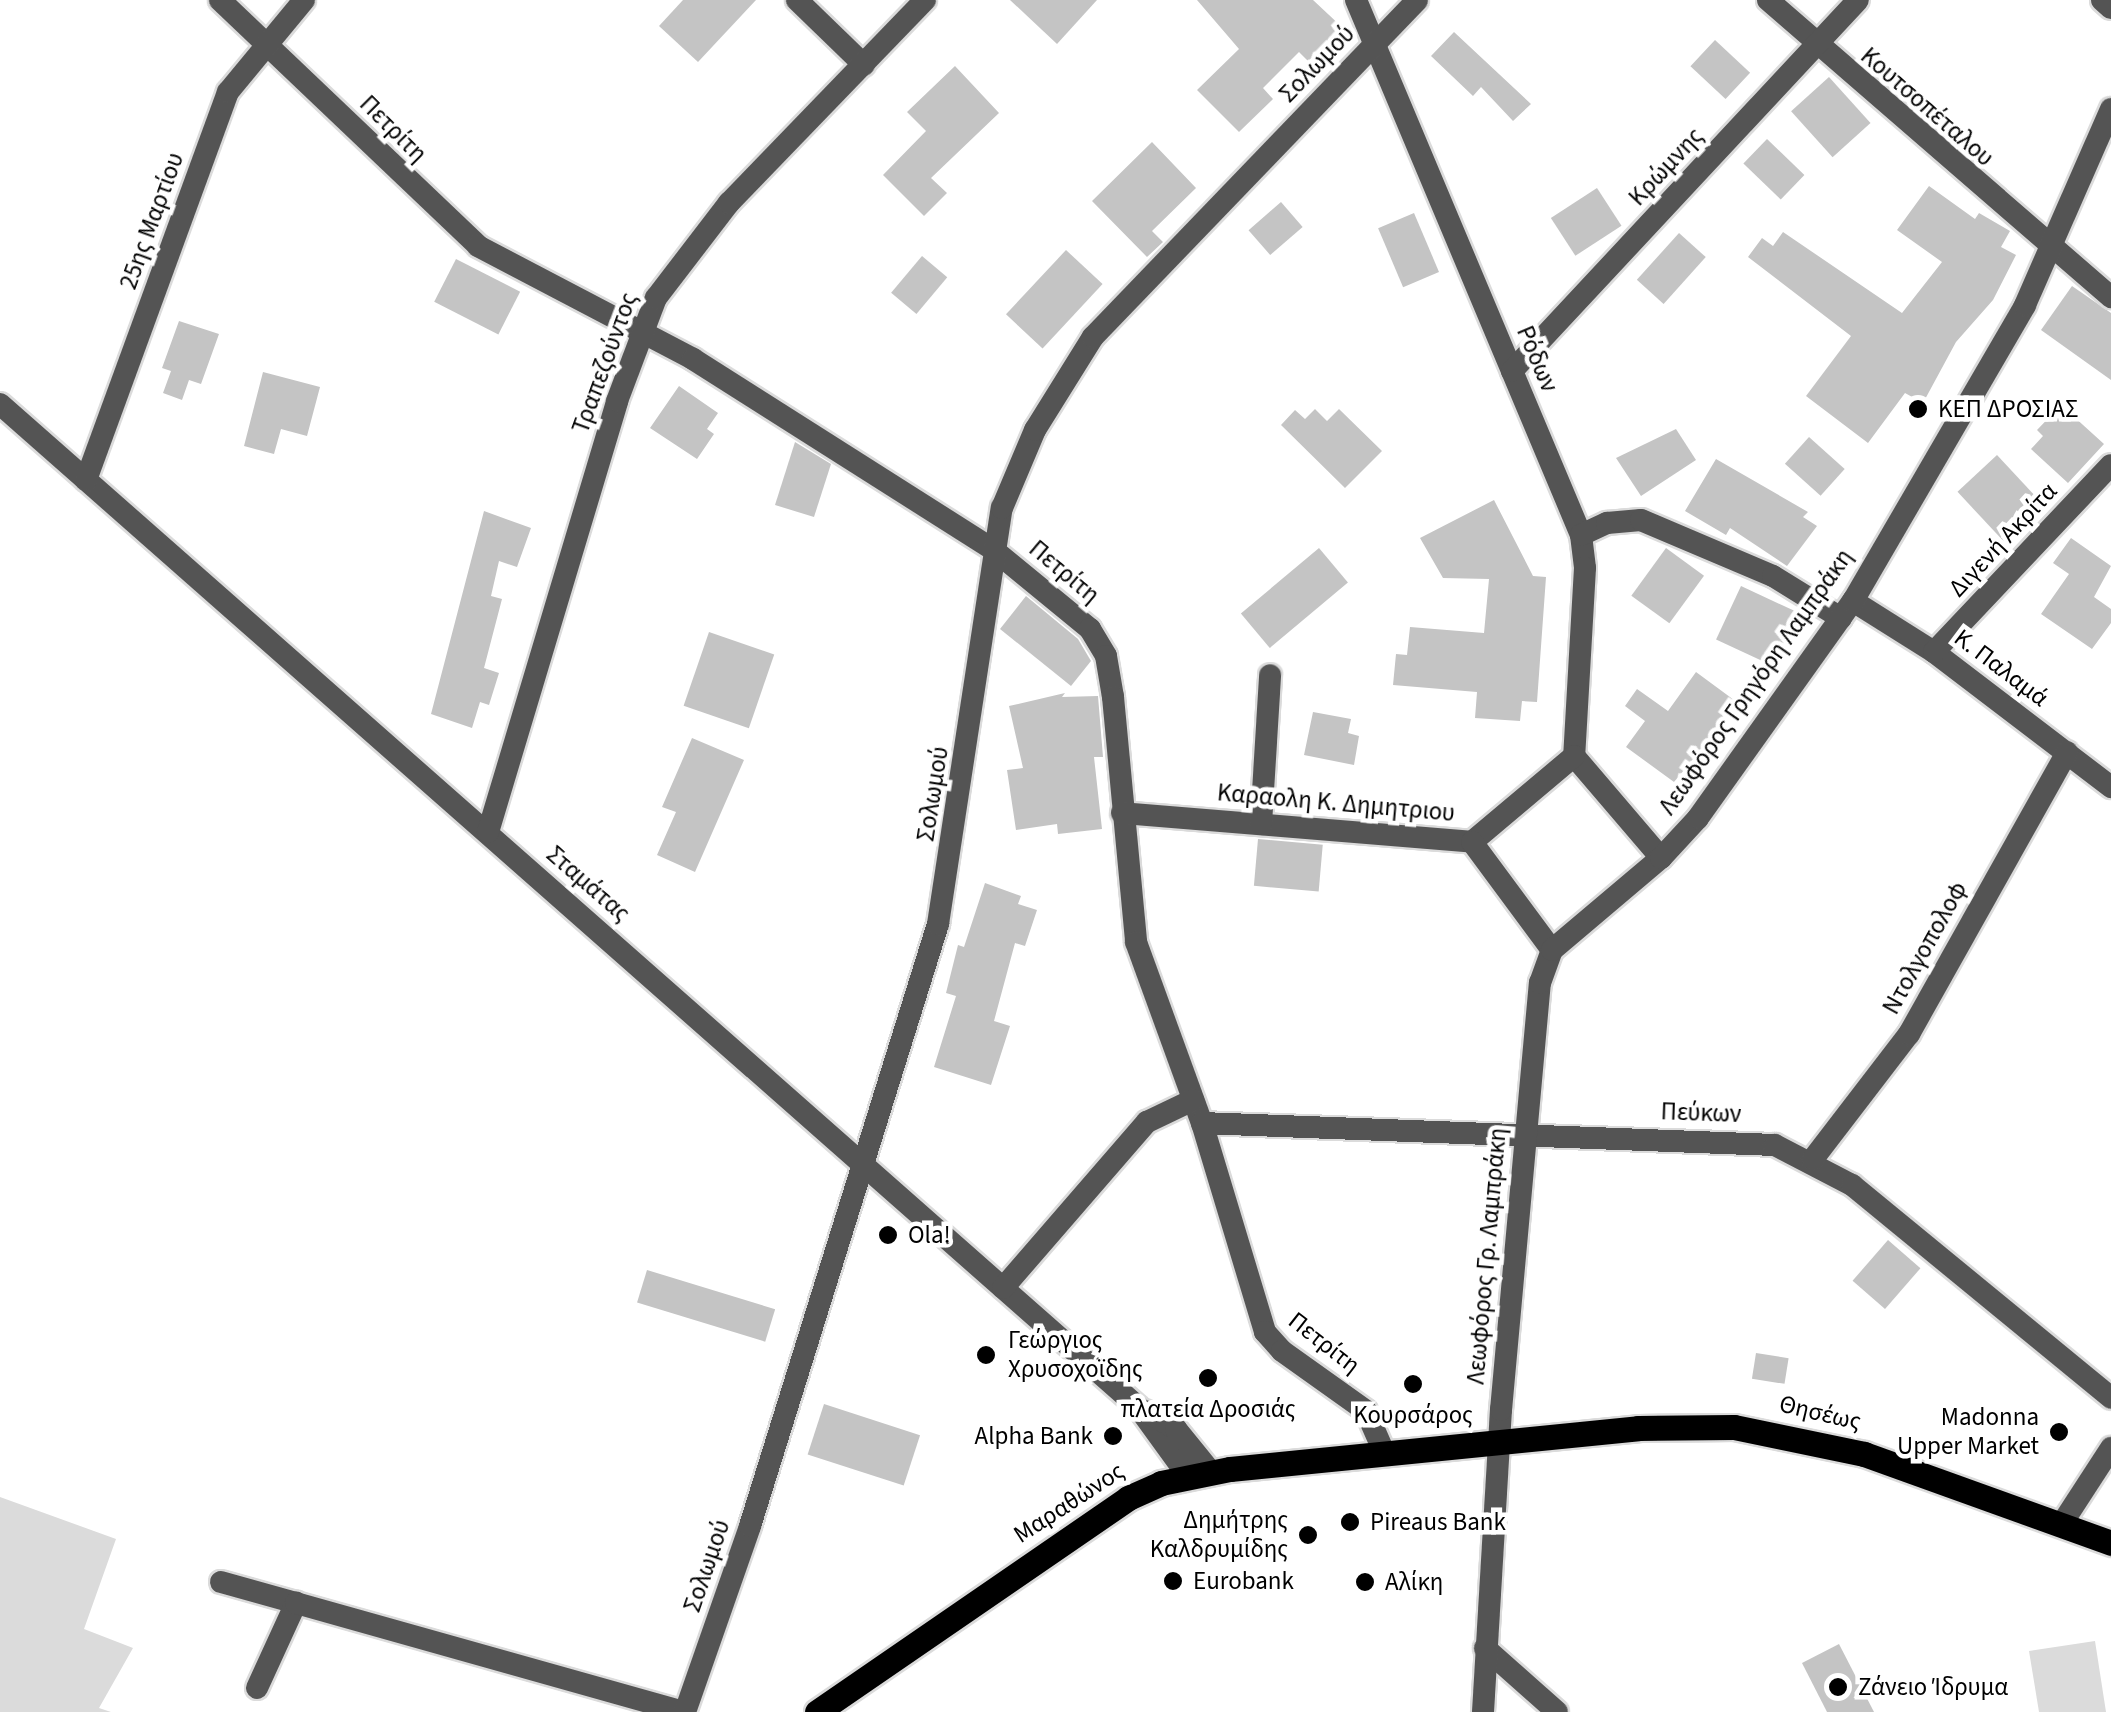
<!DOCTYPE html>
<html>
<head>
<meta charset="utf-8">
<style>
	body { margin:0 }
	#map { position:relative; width:2111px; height:1712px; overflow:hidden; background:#fff; font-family:"Source Sans 3",sans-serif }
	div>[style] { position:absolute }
	.green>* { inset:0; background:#dbdbdb }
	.building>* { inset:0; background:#c4c4c4; transform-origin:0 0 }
	.roads { filter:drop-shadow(2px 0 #dbdbdb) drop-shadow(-2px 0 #dbdbdb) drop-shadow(0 2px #dbdbdb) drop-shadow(0 -2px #dbdbdb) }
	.minor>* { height:22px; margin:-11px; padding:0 11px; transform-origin:11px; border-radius:11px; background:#545454 }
	.major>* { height:25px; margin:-12.5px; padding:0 12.5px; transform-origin:12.5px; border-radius:12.5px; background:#000 }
	.dots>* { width:28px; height:28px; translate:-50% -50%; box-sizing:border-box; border:5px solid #fff; border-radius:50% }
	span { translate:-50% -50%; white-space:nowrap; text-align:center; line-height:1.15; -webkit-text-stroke:9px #fff; paint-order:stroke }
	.street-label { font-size:25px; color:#000 }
	.poi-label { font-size:25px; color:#000 }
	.left { translate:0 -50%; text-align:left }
	.right { translate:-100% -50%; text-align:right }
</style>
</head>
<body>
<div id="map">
	<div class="green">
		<i style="clip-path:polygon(0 1497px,116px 1539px,84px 1629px,133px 1648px,99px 1708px,111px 1712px,0 1712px)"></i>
		<i style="clip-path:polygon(2095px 1641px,2106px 1712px,2039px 1712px,2029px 1651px)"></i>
	</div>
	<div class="building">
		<i style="clip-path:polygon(683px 0,756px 0,698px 62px,659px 26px)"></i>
		<i style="clip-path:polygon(1010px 0,1097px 0,1057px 44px)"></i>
		<i style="clip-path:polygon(1197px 0,1313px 0,1344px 29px,1311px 64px,1299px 52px,1263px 88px,1273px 99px,1239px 132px,1197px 90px,1239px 49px)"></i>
		<i style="clip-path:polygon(1454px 32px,1531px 104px,1513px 121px,1481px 87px,1473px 96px,1431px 56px)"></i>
		<i style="left:1715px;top:40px;width:48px;height:36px;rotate:43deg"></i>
		<i style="clip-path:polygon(955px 66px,999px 113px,931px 178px,947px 193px,924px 216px,883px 175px,926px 131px,907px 112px)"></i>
		<i style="left:1829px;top:77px;width:62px;height:51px;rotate:48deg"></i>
		<i style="left:1767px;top:139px;width:52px;height:34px;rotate:44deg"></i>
		<i style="clip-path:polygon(1152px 142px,1196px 188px,1152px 231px,1163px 242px,1147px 257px,1092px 201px)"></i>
		<i style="clip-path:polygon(1929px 186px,1975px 219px,1979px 213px,2010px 231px,2001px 247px,2016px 255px,1993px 300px,1956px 342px,1923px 403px,1905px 393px,1868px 443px,1806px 396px,1851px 336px,1748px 257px,1762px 238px,1773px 246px,1783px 232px,1902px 313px,1942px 262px,1897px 230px)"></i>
		<i style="left:1597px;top:188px;width:45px;height:55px;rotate:57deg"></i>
		<i style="left:1281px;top:202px;width:33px;height:43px;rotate:49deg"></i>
		<i style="left:1414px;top:213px;width:64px;height:39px;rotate:67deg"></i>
		<i style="left:1679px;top:233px;width:36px;height:63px;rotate:42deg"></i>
		<i style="left:1066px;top:250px;width:50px;height:88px;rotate:43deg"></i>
		<i style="left:922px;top:256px;width:33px;height:48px;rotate:40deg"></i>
		<i style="left:456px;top:259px;width:72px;height:48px;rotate:27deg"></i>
		<i style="clip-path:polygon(2072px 286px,2111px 313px,2111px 380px,2041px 330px)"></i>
		<i style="clip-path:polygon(179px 321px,219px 334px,201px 384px,189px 380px,182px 400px,163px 393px,171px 371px,162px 368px)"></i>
		<i style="clip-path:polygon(263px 372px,320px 387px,307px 436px,281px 429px,274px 454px,244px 446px)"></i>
		<i style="clip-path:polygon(679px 386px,718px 413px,707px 429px,714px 434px,697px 459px,650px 428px)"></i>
		<i style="clip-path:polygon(2061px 405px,2104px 444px,2068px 483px,2031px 449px,2043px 436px,2037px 430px)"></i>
		<i style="clip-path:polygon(1315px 409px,1327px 421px,1339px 409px,1382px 451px,1345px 488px,1281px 425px,1295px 410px,1305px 419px)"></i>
		<i style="clip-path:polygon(1676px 429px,1696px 460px,1641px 496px,1616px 458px)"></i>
		<i style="left:1809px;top:437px;width:48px;height:36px;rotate:42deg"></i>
		<i style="clip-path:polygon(795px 442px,831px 464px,814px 517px,775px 505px)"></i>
		<i style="left:1997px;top:455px;width:69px;height:54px;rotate:47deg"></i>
		<i style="clip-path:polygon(1716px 459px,1808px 512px,1803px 517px,1817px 526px,1787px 566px,1730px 528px,1726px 535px,1685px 511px)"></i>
		<i style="clip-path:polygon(1494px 500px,1533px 576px,1546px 577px,1537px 702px,1522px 701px,1520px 721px,1475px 718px,1477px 692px,1393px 685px,1396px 654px,1407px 655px,1410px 627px,1484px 633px,1489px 579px,1443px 578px,1420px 538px)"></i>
		<i style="clip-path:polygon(484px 511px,531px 528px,517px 567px,499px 561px,491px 596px,502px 599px,484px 668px,499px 673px,489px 705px,480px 702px,472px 728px,431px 714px)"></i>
		<i style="clip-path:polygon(2071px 538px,2111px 566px,2094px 597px,2111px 609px,2111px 623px,2092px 649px,2041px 614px,2069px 574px,2053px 563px)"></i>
		<i style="left:1319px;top:548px;width:45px;height:102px;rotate:50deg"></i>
		<i style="left:1666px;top:548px;width:47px;height:59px;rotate:36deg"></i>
		<i style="left:1741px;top:586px;width:63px;height:59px;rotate:25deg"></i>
		<i style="clip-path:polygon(1026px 596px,1078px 639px,1091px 661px,1071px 686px,1000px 629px)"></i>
		<i style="left:709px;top:632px;width:69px;height:78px;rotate:19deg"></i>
		<i style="clip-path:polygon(1696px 672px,1734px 700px,1722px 715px,1727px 719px,1674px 782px,1626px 747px,1645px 721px,1625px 706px,1637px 689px,1668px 711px)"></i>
		<i style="clip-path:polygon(1065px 693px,1062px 697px,1098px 696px,1103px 757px,1094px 757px,1102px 829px,1058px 834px,1057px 824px,1016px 830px,1007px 770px,1023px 768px,1009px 706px)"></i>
		<i style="clip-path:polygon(1313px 712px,1351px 719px,1348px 733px,1359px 736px,1354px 765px,1304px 755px)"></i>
		<i style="clip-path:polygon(692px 738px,744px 760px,695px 872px,657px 855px,676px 812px,662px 807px)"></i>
		<i style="left:1258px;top:839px;width:65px;height:47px;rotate:5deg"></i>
		<i style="clip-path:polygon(985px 883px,1021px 896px,1018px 904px,1037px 910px,1025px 946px,1015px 943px,994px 1021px,1010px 1026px,991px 1085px,934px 1067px,956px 996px,946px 993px,958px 945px,964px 947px)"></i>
		<i style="left:1888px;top:1240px;width:43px;height:54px;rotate:41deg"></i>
		<i style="left:647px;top:1270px;width:134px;height:34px;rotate:17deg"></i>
		<i style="left:1756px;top:1353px;width:33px;height:26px;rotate:9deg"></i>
		<i style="left:824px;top:1404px;width:101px;height:53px;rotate:18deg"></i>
		<i style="clip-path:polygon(1839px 1644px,1874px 1712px,1827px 1712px,1802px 1663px)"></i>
	</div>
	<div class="roads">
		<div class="minor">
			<i style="left:220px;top:0;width:356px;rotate:43.6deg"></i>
			<i style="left:478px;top:246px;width:243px;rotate:27.7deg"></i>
			<i style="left:693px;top:359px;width:358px;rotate:32.4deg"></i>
			<i style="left:995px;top:551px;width:123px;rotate:39.4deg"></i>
			<i style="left:1090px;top:629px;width:31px;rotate:59deg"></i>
			<i style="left:1106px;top:656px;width:42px;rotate:80.3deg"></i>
			<i style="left:1113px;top:697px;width:246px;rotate:84.6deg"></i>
			<i style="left:1136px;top:942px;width:193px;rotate:70deg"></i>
			<i style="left:1202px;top:1123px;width:218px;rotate:73.2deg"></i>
			<i style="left:1265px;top:1332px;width:25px;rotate:48deg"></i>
			<i style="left:1282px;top:1351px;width:103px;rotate:35.5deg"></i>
			<i style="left:1366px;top:1411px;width:43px;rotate:66.4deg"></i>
			<i style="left:797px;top:0;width:93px;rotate:44.1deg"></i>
			<i style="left:1356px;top:0;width:580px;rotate:67.19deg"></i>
			<i style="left:1581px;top:535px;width:33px;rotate:83deg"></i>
			<i style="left:1585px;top:568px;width:188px;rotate:93.3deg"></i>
			<i style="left:1768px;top:0;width:454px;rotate:40.9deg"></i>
			<i style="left:2102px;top:0;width:12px;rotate:42deg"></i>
			<i style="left:1512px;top:371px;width:507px;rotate:-47deg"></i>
			<i style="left:0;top:404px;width:1517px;rotate:41.39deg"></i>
			<i style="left:1138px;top:1407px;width:85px;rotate:54.1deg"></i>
			<i style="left:86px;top:480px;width:413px;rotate:-69.9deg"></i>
			<i style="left:228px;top:92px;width:119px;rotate:-50.4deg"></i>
			<i style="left:1581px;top:535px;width:29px;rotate:-25deg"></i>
			<i style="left:1607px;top:523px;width:34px;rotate:-5deg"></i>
			<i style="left:1641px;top:520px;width:143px;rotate:23deg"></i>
			<i style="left:1773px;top:576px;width:80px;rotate:31.7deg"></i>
			<i style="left:1853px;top:601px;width:96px;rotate:32.2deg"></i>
			<i style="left:1934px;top:652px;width:223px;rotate:37.3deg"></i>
			<i style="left:1934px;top:652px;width:257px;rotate:-46.6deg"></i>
			<i style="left:1574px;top:756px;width:134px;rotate:49.5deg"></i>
			<i style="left:1122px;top:813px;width:351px;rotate:4.7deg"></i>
			<i style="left:1472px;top:842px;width:133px;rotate:-40.1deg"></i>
			<i style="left:1261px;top:824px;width:149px;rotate:-86.5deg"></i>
			<i style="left:488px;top:832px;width:450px;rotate:-73.3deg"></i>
			<i style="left:617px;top:401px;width:110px;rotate:-69.3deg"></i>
			<i style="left:656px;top:298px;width:120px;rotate:-52.5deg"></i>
			<i style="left:729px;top:203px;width:282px;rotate:-46deg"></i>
			<i style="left:1472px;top:842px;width:134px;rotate:53.5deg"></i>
			<i style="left:1202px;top:1123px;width:573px;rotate:2.2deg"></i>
			<i style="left:1775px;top:1145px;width:87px;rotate:27.5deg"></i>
			<i style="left:1852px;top:1185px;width:335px;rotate:39.4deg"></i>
			<i style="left:1813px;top:1159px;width:158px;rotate:-52.5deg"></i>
			<i style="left:1909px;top:1034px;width:323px;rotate:-60.7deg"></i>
			<i style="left:1003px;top:1288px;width:220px;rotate:-49.1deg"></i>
			<i style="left:1147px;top:1122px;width:51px;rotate:-25.6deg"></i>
			<i style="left:1145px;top:1411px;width:36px;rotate:30deg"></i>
			<i style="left:1176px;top:1429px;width:55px;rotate:50.9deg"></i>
			<i style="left:2061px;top:1525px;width:92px;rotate:-57deg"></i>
			<i style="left:221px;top:1582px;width:78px;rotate:15.6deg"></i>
			<i style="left:1485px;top:1648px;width:96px;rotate:41.6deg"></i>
			<i style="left:257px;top:1688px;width:94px;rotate:-65.4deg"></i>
			<i style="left:296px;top:1603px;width:404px;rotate:15.7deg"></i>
			<i style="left:685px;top:1712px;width:197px;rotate:-70.7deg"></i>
			<i style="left:750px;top:1526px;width:631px;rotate:-72.66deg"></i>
			<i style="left:938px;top:924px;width:421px;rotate:-81.3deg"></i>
			<i style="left:1002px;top:508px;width:85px;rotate:-67.1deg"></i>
			<i style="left:1035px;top:430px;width:110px;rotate:-58.1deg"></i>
			<i style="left:1093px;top:337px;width:467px;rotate:-46.1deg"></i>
			<i style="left:1483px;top:1712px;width:303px;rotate:-86.6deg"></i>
			<i style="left:1501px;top:1410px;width:429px;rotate:-84.8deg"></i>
			<i style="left:1540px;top:983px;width:35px;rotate:-70deg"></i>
			<i style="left:1552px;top:950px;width:143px;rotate:-40.2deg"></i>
			<i style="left:1661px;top:858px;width:54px;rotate:-47.2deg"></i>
			<i style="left:1698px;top:818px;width:267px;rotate:-54.5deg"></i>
			<i style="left:1853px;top:601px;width:342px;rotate:-59.8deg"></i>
			<i style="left:2025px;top:305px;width:214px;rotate:-66.3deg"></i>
		</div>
		<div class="major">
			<i style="left:817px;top:1712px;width:378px;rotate:-34.5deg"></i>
			<i style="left:1128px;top:1498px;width:36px;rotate:-24deg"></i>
			<i style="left:1161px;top:1483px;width:70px;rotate:-11.5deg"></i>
			<i style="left:1230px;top:1469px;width:410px;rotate:-5.7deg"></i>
			<i style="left:1638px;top:1428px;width:96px;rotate:-0.6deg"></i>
			<i style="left:1734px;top:1427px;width:133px;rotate:11.7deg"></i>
			<i style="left:1864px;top:1454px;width:263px;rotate:19.8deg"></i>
		</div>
	</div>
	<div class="dots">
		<i style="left:1918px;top:409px;background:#000"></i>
		<i style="left:888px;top:1235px;background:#000"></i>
		<i style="left:986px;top:1355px;background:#000"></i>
		<i style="left:1208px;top:1378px;background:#000"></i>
		<i style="left:1413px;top:1384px;background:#000"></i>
		<i style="left:2059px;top:1432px;background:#000"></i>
		<i style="left:1113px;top:1436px;background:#000"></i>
		<i style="left:1350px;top:1522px;background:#000"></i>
		<i style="left:1308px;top:1535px;background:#000"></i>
		<i style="left:1173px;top:1581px;background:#000"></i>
		<i style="left:1365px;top:1582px;background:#000"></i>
		<i style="left:1838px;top:1687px;background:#000"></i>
	</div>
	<div class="street-label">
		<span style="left:1317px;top:64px;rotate:-46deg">Σολωμού</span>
		<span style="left:1927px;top:107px;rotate:41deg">Κουτσοπέταλου</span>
		<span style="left:393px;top:129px;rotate:45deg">Πετρίτη</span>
		<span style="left:1666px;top:167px;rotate:-47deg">Κρώμνης</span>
		<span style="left:152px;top:221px;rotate:-70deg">25ης Μαρτίου</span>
		<span style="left:1537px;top:359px;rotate:67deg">Ρόδων</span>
		<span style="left:605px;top:363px;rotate:-70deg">Τραπεζούντος</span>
		<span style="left:2003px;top:540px;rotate:-47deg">Διγενή Ακρίτα</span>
		<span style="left:1064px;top:572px;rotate:40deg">Πετρίτη</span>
		<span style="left:2001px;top:668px;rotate:37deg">Κ. Παλαμά</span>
		<span style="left:1756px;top:682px;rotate:-55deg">Λεωφόρος Γρηγόρη Λαμπράκη</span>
		<span style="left:933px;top:794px;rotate:-81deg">Σολωμού</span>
		<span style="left:1336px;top:803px;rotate:5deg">Καραολη Κ. Δημητριου</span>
		<span style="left:588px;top:884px;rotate:41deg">Σταμάτας</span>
		<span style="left:1925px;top:948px;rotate:-61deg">Ντολγοπολοφ</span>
		<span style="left:1701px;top:1113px;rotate:2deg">Πεύκων</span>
		<span style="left:1487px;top:1256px;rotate:-85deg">Λεωφόρος Γρ. Λαμπράκη</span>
		<span style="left:1324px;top:1343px;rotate:38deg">Πετρίτη</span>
		<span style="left:1820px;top:1413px;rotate:13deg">Θησέως</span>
		<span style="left:1069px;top:1503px;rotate:-33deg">Μαραθώνος</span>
		<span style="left:707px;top:1566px;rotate:-71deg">Σολωμού</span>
	</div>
	<div class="poi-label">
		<span class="left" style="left:1938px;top:409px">ΚΕΠ ΔΡΟΣΙΑΣ</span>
		<span class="left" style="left:908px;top:1235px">Ola!</span>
		<span class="left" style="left:1008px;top:1355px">Γεώργιος<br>Χρυσοχοϊδης</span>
		<span style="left:1208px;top:1409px">πλατεία Δροσιάς</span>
		<span style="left:1413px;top:1415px">Κουρσάρος</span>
		<span class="right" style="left:2039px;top:1432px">Madonna<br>Upper Market</span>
		<span class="right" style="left:1093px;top:1436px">Alpha Bank</span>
		<span class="right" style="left:1288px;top:1535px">Δημήτρης<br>Καλδρυμίδης</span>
		<span class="left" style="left:1370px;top:1522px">Pireaus Bank</span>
		<span class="left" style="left:1193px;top:1581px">Eurobank</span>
		<span class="left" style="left:1385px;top:1582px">Αλίκη</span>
		<span class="left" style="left:1858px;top:1687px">Ζάνειο Ίδρυμα</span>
	</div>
</div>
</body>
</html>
